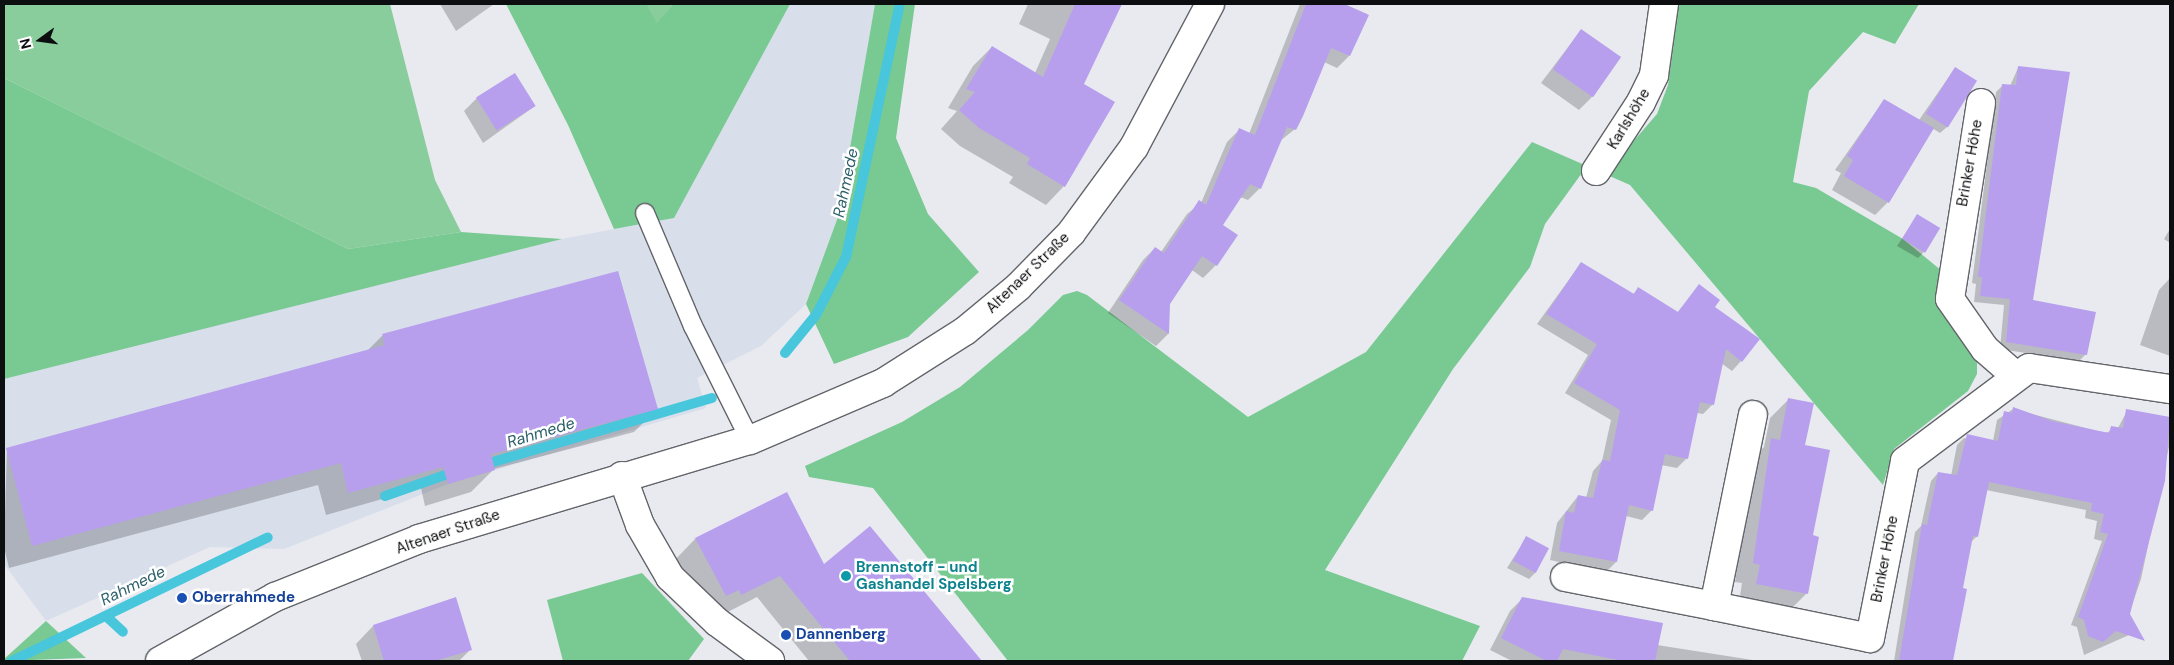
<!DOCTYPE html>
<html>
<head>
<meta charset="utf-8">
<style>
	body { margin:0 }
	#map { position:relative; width:2174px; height:665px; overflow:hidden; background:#e8eaf0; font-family:"DM Sans",sans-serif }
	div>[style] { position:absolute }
	.built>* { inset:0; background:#d8deea }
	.green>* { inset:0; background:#89cd9d }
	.forest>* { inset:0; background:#79c992 }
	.shadow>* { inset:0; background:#0003 }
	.stream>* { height:10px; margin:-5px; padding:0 5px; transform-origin:5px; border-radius:5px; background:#47c6dc }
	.building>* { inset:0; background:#b79fee; transform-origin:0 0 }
	.roads { filter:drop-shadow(1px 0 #63656a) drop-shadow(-1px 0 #63656a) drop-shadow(0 1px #63656a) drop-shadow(0 -1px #63656a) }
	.service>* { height:18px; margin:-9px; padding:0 9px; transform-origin:9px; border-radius:9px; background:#fff }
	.minor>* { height:28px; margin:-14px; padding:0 14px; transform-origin:14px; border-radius:14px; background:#fff }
	.secondary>* { height:28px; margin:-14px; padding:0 14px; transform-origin:14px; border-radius:14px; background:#fff }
	.dots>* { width:14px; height:14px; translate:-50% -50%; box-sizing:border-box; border:2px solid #fff; border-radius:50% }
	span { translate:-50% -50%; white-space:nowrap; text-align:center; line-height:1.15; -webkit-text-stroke:5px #fff; paint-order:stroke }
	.street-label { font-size:15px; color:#0d0e10 }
	.culture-label { font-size:15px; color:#0d838f; font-weight:700 }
	.left { translate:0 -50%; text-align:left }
	.transit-label { font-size:15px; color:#164399; font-weight:700 }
	.water-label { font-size:16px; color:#2d606a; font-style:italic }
	.frame { position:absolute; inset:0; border:5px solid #0d0e10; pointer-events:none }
	.north { position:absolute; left:15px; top:15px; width:50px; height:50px; -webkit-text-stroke:4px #fff; paint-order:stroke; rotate:256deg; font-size:14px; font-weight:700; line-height:20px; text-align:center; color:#0d0e10 }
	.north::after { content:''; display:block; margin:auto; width:18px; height:22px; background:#0d0e10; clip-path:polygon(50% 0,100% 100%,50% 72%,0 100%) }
</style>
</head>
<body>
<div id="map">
	<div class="built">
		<i style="clip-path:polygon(790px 4px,875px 4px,838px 217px,806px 304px,761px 346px,697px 378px,706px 408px,448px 484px,284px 549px,210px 547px,46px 621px,4px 564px,4px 379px,519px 247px,673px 218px)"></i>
	</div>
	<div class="green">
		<i style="clip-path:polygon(4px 4px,390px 4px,435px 180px,461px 232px,348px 249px,4px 78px)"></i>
		<i style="clip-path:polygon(647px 4px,673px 4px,657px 24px)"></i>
	</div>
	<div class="forest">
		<i style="clip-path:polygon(506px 4px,647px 4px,657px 23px,673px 4px,790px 4px,674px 218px,614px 229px,568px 125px)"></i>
		<i style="clip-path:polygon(875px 4px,915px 4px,896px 138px,928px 214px,979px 272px,908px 337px,834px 364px,806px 304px,838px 217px)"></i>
		<i style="clip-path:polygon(1679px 4px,1919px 4px,1895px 44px,1863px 32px,1809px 91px,1793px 182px,1816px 188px,1903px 239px,1942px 271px,1977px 357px,1977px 374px,1968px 391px,1894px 449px,1883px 485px,1630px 185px,1605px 174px,1657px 114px,1668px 85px)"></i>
		<i style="clip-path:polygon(4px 78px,348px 249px,461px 232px,562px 239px,4px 379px)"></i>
		<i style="clip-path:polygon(1532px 142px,1587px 166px,1545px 224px,1530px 267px,1453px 369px,1325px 570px,1480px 626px,1462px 661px,1008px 661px,873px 488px,809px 477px,805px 466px,902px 422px,960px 387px,1028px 330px,1063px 295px,1077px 291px,1087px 295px,1248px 417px,1366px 352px)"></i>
		<i style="clip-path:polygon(642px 573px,704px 639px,688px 661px,563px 661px,547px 600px)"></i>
		<i style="clip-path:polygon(46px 621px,86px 658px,4px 661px,4px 659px)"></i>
	</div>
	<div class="shadow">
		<i style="clip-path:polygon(440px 4px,494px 4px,456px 31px)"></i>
		<i style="clip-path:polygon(1028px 4px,1121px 4px,1082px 85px,1064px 186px,1046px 205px,1009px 183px,1013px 177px,960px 146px,941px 129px,957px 111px,948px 108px,973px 66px,992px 47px,1035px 73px,1050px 39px,1019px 24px)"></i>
		<i style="clip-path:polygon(1300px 4px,1344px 4px,1367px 14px,1349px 56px,1337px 68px,1324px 62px,1295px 129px,1280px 141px,1260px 188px,1248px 200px,1240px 197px,1221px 226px,1236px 236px,1216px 265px,1203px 278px,1192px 270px,1169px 303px,1168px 334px,1156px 346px,1108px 313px,1143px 260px,1155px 248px,1161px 252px,1187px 214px,1201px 203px,1227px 142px,1239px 130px,1249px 134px)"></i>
		<i style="clip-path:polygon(1581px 30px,1592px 97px,1579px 110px,1541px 83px)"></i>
		<i style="clip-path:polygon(1955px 68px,1947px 127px,1940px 133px,1932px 128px,1888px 202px,1875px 215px,1832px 190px,1841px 173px,1835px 170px,1884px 100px,1919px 120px)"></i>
		<i style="clip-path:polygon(2018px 68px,2031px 301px,2086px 354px,2079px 361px,2000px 349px,2004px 305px,1974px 302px,1976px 284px,1972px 283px,1996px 92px,2002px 86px,2010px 86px)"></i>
		<i style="clip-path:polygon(477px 98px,535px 106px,483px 143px,464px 111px)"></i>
		<i style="clip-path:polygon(1917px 216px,1924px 252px,1918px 258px,1897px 246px)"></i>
		<i style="clip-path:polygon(2170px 229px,2170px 243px,2164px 239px)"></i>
		<i style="clip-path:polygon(1581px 263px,1633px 294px,1638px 289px,1677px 313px,1699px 286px,1741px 361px,1732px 371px,1721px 363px,1713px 404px,1703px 414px,1697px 413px,1687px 458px,1677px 468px,1661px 465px,1652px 510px,1642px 520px,1626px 516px,1616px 562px,1606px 572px,1550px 560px,1557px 523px,1578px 496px,1586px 498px,1593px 471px,1602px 461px,1611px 420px,1565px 393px,1588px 355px,1537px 324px)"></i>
		<i style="clip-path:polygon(618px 272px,657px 409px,634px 432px,494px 469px,471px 492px,425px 506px,421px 488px,326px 515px,318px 485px,9px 568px,4px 547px,7px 449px,366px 352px,382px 336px)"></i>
		<i style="clip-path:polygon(2170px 278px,2170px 356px,2140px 345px,2159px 290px)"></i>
		<i style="clip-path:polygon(1789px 399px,1804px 446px,1806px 594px,1788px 612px,1739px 602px,1742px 583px,1735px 582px,1753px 458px,1764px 447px,1770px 418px)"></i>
		<i style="clip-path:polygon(2013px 409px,2105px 433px,2118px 428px,2127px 411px,2170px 419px,2170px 442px,2141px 579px,2129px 614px,2129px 635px,2084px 655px,2077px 627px,2071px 625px,2102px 541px,2094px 539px,2097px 521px,2085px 518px,2086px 510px,1986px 490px,1977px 536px,1971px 542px,1961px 589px,1966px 590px,1949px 661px,1894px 661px,1915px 532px,1921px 526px,1931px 481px,1938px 473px,1951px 476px,1957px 445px,1964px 438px,1993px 441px,1997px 420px)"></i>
		<i style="clip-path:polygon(787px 493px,824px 566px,870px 527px,981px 661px,809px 661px,757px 597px,718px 617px,673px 562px,695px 539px)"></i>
		<i style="clip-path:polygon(1526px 538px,1535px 573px,1529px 579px,1507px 568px)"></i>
		<i style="clip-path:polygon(1522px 599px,1657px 645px,1759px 661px,1512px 661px,1490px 650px,1510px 611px)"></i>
		<i style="clip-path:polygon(373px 626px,471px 649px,459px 661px,362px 661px,356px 644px)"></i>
	</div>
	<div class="stream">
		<i style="left:785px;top:353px;width:49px;rotate:-50.8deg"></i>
		<i style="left:816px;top:315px;width:65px;rotate:-62.7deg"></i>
		<i style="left:846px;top:257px;width:259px;rotate:-78deg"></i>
		<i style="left:493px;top:462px;width:228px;rotate:-16.3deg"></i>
		<i style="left:385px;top:496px;width:64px;rotate:-19.3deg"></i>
		<i style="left:106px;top:616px;width:23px;rotate:43deg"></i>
		<i style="left:12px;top:661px;width:284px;rotate:-25.8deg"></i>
	</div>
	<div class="building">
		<i style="clip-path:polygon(1075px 4px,1122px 4px,1084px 84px,1115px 102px,1065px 187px,1027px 164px,1030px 158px,979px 128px,959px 110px,975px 92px,966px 89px,992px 46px,1043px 77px)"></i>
		<i style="clip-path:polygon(1306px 4px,1344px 4px,1369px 15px,1350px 56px,1331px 48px,1303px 116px,1296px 130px,1287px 127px,1261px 189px,1250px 184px,1223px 225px,1238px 235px,1217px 266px,1202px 256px,1170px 304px,1169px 334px,1119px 300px,1155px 247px,1164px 253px,1199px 200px,1206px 205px,1239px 128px,1255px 135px)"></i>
		<i style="left:1581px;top:29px;width:49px;height:49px;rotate:35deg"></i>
		<i style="clip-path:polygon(2018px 66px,2070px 72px,2033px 300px,2096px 312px,2087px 355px,2006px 342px,2010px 299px,1980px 296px,1982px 277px,1978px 277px,2002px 84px,2016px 85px)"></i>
		<i style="left:1955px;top:67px;width:26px;height:55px;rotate:32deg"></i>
		<i style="left:515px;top:73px;width:39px;height:46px;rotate:58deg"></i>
		<i style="clip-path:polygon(1884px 99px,1934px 128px,1889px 203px,1844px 176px,1853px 160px,1847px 156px)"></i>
		<i style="left:1917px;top:214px;width:27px;height:29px;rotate:31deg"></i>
		<i style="clip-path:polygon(1581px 262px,1634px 294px,1638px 287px,1678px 312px,1699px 284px,1720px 300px,1715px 307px,1760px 339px,1742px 362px,1726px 349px,1714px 405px,1700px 402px,1688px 459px,1665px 454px,1653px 511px,1629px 505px,1617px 562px,1559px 551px,1566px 511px,1574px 513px,1578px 495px,1593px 498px,1602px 460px,1610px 461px,1620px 410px,1574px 383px,1597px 344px,1546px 314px)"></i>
		<i style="clip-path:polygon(618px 271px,658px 409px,491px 454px,495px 470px,448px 484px,443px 467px,348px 493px,341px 463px,32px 546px,6px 448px,385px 345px,382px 334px)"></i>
		<i style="clip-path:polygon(1788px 398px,1814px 403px,1805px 445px,1830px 450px,1813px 535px,1819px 537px,1808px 594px,1756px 584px,1760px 565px,1753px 563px,1771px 438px,1780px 440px)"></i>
		<i style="clip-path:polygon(2013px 407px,2052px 421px,2109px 433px,2111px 426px,2123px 428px,2126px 409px,2170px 417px,2165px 481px,2130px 614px,2145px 641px,2116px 631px,2103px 642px,2088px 636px,2084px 620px,2078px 617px,2108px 534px,2100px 532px,2104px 514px,2091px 511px,2092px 503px,1989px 482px,1978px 537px,1973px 536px,1963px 588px,1967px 589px,1953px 661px,1899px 661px,1922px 524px,1927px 525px,1938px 472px,1957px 475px,1967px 434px,1998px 441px,2004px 411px,2012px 413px)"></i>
		<i style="clip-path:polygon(787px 492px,824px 564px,870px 526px,982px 661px,850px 661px,780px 576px,741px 595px,739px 590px,726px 596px,695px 538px)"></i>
		<i style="left:1526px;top:536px;width:26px;height:28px;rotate:28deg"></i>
		<i style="clip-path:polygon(456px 597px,472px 650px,435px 661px,384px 661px,373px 625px)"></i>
		<i style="clip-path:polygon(1522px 597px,1663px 623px,1655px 661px,1623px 661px,1563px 649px,1557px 661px,1547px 661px,1501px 638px)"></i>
	</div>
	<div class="roads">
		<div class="service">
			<i style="left:645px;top:213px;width:123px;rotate:67deg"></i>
			<i style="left:693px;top:326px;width:127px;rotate:63.4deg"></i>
		</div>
		<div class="minor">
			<i style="left:1981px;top:103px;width:198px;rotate:99deg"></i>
			<i style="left:1950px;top:299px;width:61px;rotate:55deg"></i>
			<i style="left:1985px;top:349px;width:41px;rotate:41.1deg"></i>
			<i style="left:1596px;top:171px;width:82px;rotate:-56.9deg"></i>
			<i style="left:1641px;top:102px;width:30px;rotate:-64deg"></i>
			<i style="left:1654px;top:75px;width:72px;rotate:-82deg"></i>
			<i style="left:622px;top:476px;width:52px;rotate:69.8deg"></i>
			<i style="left:640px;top:525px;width:60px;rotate:60deg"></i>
			<i style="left:670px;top:577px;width:65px;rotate:43.8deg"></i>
			<i style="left:717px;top:622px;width:66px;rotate:36.3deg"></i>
			<i style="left:1565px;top:577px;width:152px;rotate:11deg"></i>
			<i style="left:1714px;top:606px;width:195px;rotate:-78.5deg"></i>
			<i style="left:1714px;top:606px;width:159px;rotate:11.6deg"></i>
			<i style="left:1870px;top:638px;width:180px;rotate:-78.8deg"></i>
			<i style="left:1905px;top:461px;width:155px;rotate:-36.9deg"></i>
			<i style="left:2029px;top:368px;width:143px;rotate:8.5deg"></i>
		</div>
		<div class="secondary">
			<i style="left:160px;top:661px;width:132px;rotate:-29.1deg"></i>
			<i style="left:275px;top:597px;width:155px;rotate:-21.9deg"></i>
			<i style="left:419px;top:539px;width:345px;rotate:-16.7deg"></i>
			<i style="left:750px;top:440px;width:145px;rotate:-23.2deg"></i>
			<i style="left:883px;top:383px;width:97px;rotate:-32.4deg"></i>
			<i style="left:965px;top:331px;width:69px;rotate:-39.7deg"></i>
			<i style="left:1018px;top:287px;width:76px;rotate:-45.5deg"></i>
			<i style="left:1071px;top:233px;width:107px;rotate:-53.8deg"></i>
			<i style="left:1134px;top:147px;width:162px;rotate:-62deg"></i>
		</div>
	</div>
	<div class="dots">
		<i style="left:846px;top:576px;background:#0f9aa8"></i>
		<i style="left:182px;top:598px;background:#1a4fb4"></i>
		<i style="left:786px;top:635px;background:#1a4fb4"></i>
	</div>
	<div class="street-label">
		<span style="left:1629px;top:119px;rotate:-59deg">Karlshöhe</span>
		<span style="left:1970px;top:163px;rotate:-80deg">Brinker Höhe</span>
		<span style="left:1028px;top:273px;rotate:-44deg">Altenaer Straße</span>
		<span style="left:448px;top:532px;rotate:-19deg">Altenaer Straße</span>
		<span style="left:1885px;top:559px;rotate:-79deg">Brinker Höhe</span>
	</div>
	<div class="culture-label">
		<span class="left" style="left:856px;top:576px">Brennstoff - und<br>Gashandel Spelsberg</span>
	</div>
	<div class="transit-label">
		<span class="left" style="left:192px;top:598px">Oberrahmede</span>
		<span class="left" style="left:796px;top:635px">Dannenberg</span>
	</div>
	<div class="water-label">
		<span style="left:846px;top:183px;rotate:-78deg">Rahmede</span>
		<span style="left:541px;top:433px;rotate:-17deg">Rahmede</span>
		<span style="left:133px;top:586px;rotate:-26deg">Rahmede</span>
	</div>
	<div class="frame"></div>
	<div class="north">N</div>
</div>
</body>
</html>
